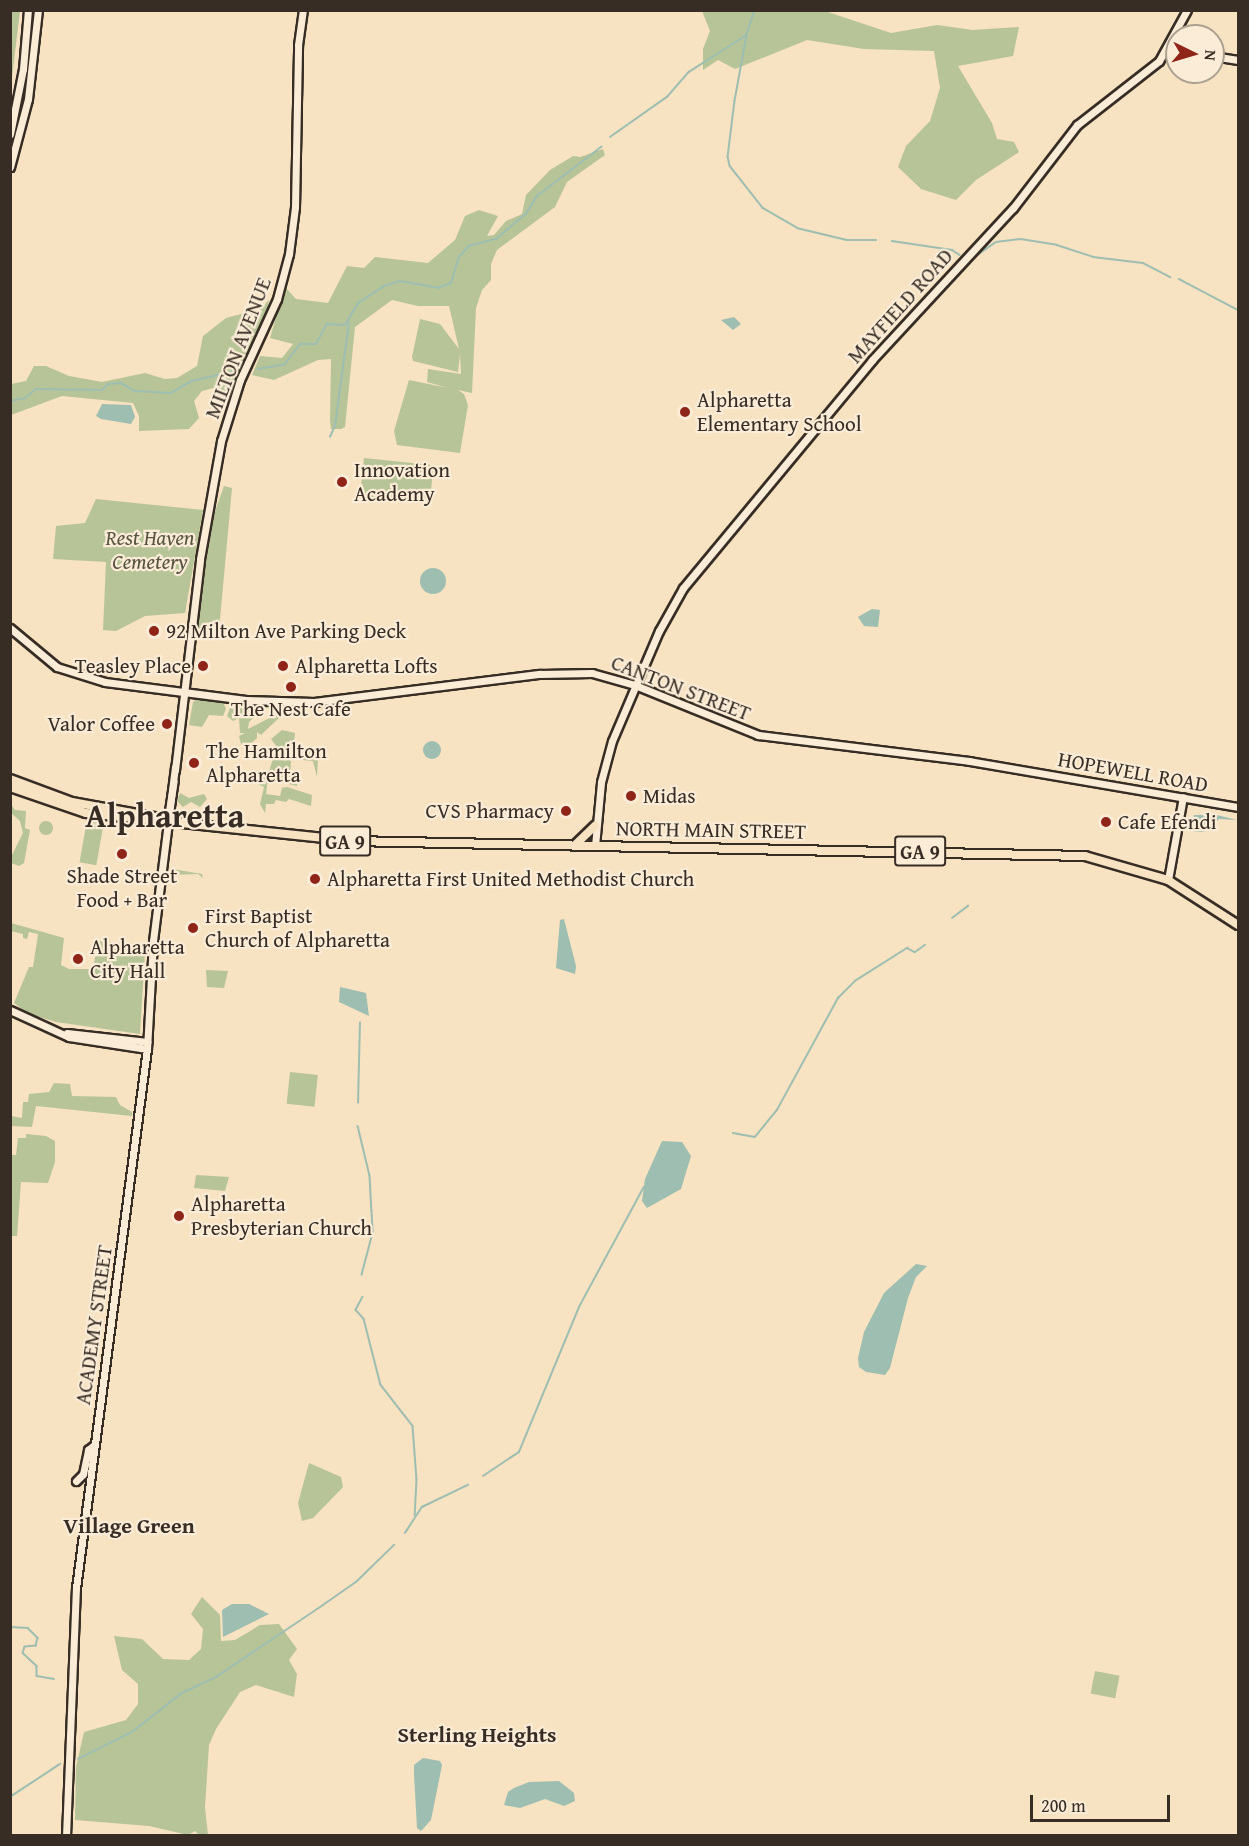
<!DOCTYPE html>
<html>
<head>
<meta charset="utf-8">
<style>
	body { margin:0 }
	#map { position:relative; width:1249px; height:1846px; overflow:hidden; background:#f7e2c1; font-family:"Gentium Book Plus",serif }
	div>[style] { position:absolute }
	.green>* { inset:0; background:#b7c497; transform-origin:0 0 }
	.round { border-radius:50% }
	.water>* { inset:0; background:#9dbeb0 }
	.stream>* { height:1.5px; margin:-0.75px; padding:0 0.75px; transform-origin:0.75px; border-radius:0.75px; background:#9dbeb0 }
	.roads { filter:drop-shadow(2px 0 #372d24) drop-shadow(-2px 0 #372d24) drop-shadow(0 2px #372d24) drop-shadow(0 -2px #372d24) }
	.secondary>* { height:7px; margin:-3.5px; padding:0 3.5px; transform-origin:3.5px; border-radius:3.5px; background:#faecd7 }
	.primary>* { height:8px; margin:-4px; padding:0 4px; transform-origin:4px; border-radius:4px; background:#f7e2c1 }
	.dots>* { width:16px; height:16px; translate:-50% -50%; box-sizing:border-box; border:3px solid #faecd7; border-radius:50% }
	span { translate:-50% -50%; white-space:nowrap; text-align:center; line-height:1.15; -webkit-text-stroke:4.5px #faecd7; paint-order:stroke }
	.shield-label span { padding:2px 4px; background:#faecd7; border:2px solid; border-radius:4px; -webkit-text-stroke-width:0 }
	.shield-label { font-size:20px; color:#372d24; font-weight:700 }
	.street-label { font-size:21px; color:#372d24 }
	.poi-label { font-size:21px; color:#372d24 }
	.left { translate:0 -50%; text-align:left }
	.right { translate:-100% -50%; text-align:right }
	.park-label { font-size:21px; color:#575341; font-style:italic }
	.neighbourhood-label { font-size:22px; color:#372d24; font-weight:700 }
	.town-label { font-size:33px; color:#372d24; font-weight:700 }
	.frame { position:absolute; inset:0; border:12px solid #372d24; pointer-events:none }
	.north { position:absolute; left:1165px; top:24px; width:60px; height:60px; box-sizing:border-box; background:#faecd7; border:2px solid #aca08f; border-radius:50%; rotate:95deg; font-size:16px; font-weight:700; line-height:24px; text-align:center; color:#372d24 }
	.north::after { content:''; display:block; margin:auto; width:21px; height:27px; background:#8f2418; clip-path:polygon(50% 0,100% 100%,50% 72%,0 100%) }
	.scale { position:absolute; left:1030px; top:1795px; width:140px; height:27px; box-sizing:border-box; border:3px solid #372d24; border-top:0; padding-left:8px; font-size:18px; line-height:21px; white-space:nowrap; color:#372d24; -webkit-text-stroke:4px #faecd7; paint-order:stroke }
</style>
</head>
<body>
<div id="map">
	<div class="green">
		<i style="clip-path:polygon(11px 10px,20px 11px,11px 86px,10px 11px)"></i>
		<i style="clip-path:polygon(702px 11px,825px 11px,891px 33px,937px 25px,973px 30px,1019px 27px,1013px 56px,958px 66px,992px 123px,997px 139px,1014px 142px,1019px 152px,976px 180px,956px 200px,921px 189px,898px 167px,906px 146px,930px 121px,940px 88px,934px 51px,864px 49px,807px 40px,735px 69px,718px 60px,703px 70px,703px 49px,710px 31px)"></i>
		<i style="clip-path:polygon(603px 149px,605px 155px,567px 182px,555px 207px,497px 250px,491px 264px,491px 280px,482px 290px,476px 308px,472px 393px,458px 390px,464px 394px,468px 405px,460px 453px,397px 445px,394px 431px,409px 380px,448px 388px,427px 382px,428px 369px,461px 374px,460px 354px,458px 372px,413px 361px,412px 357px,420px 319px,440px 324px,459px 349px,449px 306px,418px 306px,392px 300px,355px 327px,345px 427px,341px 429px,331px 429px,330px 420px,331px 359px,318px 360px,274px 380px,252px 375px,260px 356px,282px 358px,293px 344px,270px 338px,285px 287px,296px 299px,328px 303px,347px 266px,364px 268px,375px 257px,428px 263px,455px 240px,465px 216px,479px 210px,498px 216px,487px 236px,494px 235px,506px 221px,522px 214px,526px 195px,550px 170px,573px 156px,580px 157px)"></i>
		<i style="clip-path:polygon(269px 300px,267px 313px,227px 398px,217px 387px,202px 391px,194px 401px,199px 418px,189px 429px,139px 431px,139px 416px,133px 403px,62px 396px,11px 415px,11px 384px,26px 381px,34px 366px,46px 366px,69px 376px,102px 382px,145px 373px,165px 379px,177px 378px,197px 366px,203px 336px,226px 318px,260px 309px)"></i>
		<i style="left:364px;top:458px;width:70px;height:39px;rotate:6deg"></i>
		<i style="clip-path:polygon(224px 486px,232px 488px,219px 630px,209px 633px,200px 631px,196px 624px,208px 531px)"></i>
		<i style="clip-path:polygon(96px 499px,203px 510px,185px 613px,145px 616px,116px 631px,103px 630px,106px 562px,53px 559px,56px 526px,85px 523px)"></i>
		<i style="clip-path:polygon(197px 699px,223px 702px,226px 709px,223px 716px,209px 715px,202px 727px,189px 725px,193px 702px)"></i>
		<i style="clip-path:polygon(232px 702px,241px 708px,250px 702px,274px 708px,264px 708px,249px 722px,248px 729px,277px 714px,280px 717px,261px 735px,257px 732px,257px 738px,247px 747px,241px 744px,239px 736px,245px 733px,240px 733px,239px 718px,233px 721px,227px 716px)"></i>
		<i style="clip-path:polygon(282px 730px,295px 733px,294px 746px,314px 748px,318px 756px,317px 777px,313px 761px,291px 759px,290px 779px,298px 781px,297px 786px,268px 779px,266px 794px,280px 796px,282px 788px,287px 787px,312px 795px,311px 806px,289px 799px,286px 802px,276px 800px,274px 804px,266px 804px,265px 813px,260px 804px,264px 787px,256px 783px,262px 779px,253px 774px,255px 770px,268px 774px,277px 747px,271px 739px)"></i>
		<i style="clip-path:polygon(180px 793px,189px 798px,204px 794px,207px 799px,200px 807px,191px 802px,183px 807px,177px 801px)"></i>
		<i style="clip-path:polygon(11px 804px,15px 810px,26px 811px,25px 828px,30px 830px,24px 863px,19px 866px,11px 863px,11px 857px,23px 833px,20px 821px,11px 813px)"></i>
		<i style="left:87px;top:820px;width:17px;height:43px;rotate:10deg"></i>
		<i class="round" style="left:39px;top:821px;width:14px;height:14px"></i>
		<i style="clip-path:polygon(172px 869px,202px 874px,203px 878px,198px 874px,170px 875px,168px 879px)"></i>
		<i style="clip-path:polygon(11px 923px,64px 938px,61px 965px,69px 969px,93px 969px,98px 941px,139px 944px,145px 951px,140px 1034px,56px 1022px,27px 1013px,14px 1003px,29px 967px,33px 967px,38px 934px,29px 932px,27px 939px,23px 938px,23px 934px,11px 931px)"></i>
		<i style="clip-path:polygon(206px 970px,228px 971px,224px 988px,207px 987px)"></i>
		<i style="left:290px;top:1072px;width:28px;height:32px;rotate:6deg"></i>
		<i style="clip-path:polygon(54px 1083px,70px 1084px,72px 1096px,116px 1097px,120px 1105px,132px 1112px,132px 1116px,36px 1106px,32px 1127px,11px 1126px,11px 1116px,22px 1118px,23px 1102px,28px 1102px,29px 1094px,49px 1092px)"></i>
		<i style="clip-path:polygon(26px 1134px,46px 1136px,55px 1141px,55px 1162px,48px 1183px,21px 1182px,17px 1236px,11px 1236px,11px 1155px,16px 1155px,18px 1138px,26px 1138px)"></i>
		<i style="clip-path:polygon(196px 1175px,229px 1177px,225px 1191px,194px 1188px)"></i>
		<i style="clip-path:polygon(309px 1463px,341px 1477px,343px 1487px,313px 1518px,302px 1521px,298px 1503px)"></i>
		<i style="clip-path:polygon(202px 1597px,220px 1615px,221px 1641px,235px 1640px,260px 1625px,279px 1624px,297px 1649px,289px 1660px,297px 1674px,294px 1697px,256px 1685px,240px 1692px,216px 1729px,209px 1745px,205px 1807px,208px 1835px,199px 1835px,195px 1831px,188px 1835px,149px 1826px,75px 1820px,76px 1767px,84px 1732px,126px 1720px,138px 1704px,138px 1684px,122px 1670px,114px 1636px,142px 1639px,163px 1659px,189px 1660px,201px 1649px,203px 1629px,191px 1614px)"></i>
		<i style="left:1095px;top:1671px;width:25px;height:23px;rotate:11deg"></i>
	</div>
	<div class="water">
		<i style="clip-path:polygon(734px 317px,741px 324px,733px 330px,721px 320px)"></i>
		<i style="clip-path:polygon(102px 404px,131px 405px,135px 417px,131px 424px,101px 419px,96px 416px)"></i>
		<i class="round" style="left:420px;top:568px;width:26px;height:26px"></i>
		<i style="clip-path:polygon(872px 609px,880px 610px,878px 627px,864px 626px,858px 617px)"></i>
		<i class="round" style="left:423px;top:741px;width:18px;height:18px"></i>
		<i style="clip-path:polygon(1194px 815px,1217px 815px,1237px 820px,1219px 819px,1207px 831px,1200px 832px,1192px 831px)"></i>
		<i style="clip-path:polygon(564px 919px,576px 966px,575px 974px,556px 968px,560px 920px)"></i>
		<i style="clip-path:polygon(340px 987px,366px 993px,369px 1016px,339px 1002px)"></i>
		<i style="clip-path:polygon(662px 1141px,682px 1142px,691px 1156px,681px 1189px,647px 1208px,642px 1201px,645px 1179px)"></i>
		<i style="clip-path:polygon(916px 1264px,927px 1266px,916px 1277px,908px 1298px,890px 1368px,885px 1375px,866px 1372px,859px 1367px,858px 1358px,864px 1332px,884px 1293px)"></i>
		<i style="clip-path:polygon(232px 1604px,249px 1604px,269px 1614px,223px 1637px,222px 1610px)"></i>
		<i style="clip-path:polygon(423px 1758px,440px 1761px,442px 1765px,431px 1820px,421px 1831px,417px 1828px,414px 1774px,414px 1765px)"></i>
		<i style="clip-path:polygon(559px 1781px,574px 1793px,575px 1801px,564px 1806px,545px 1799px,520px 1808px,504px 1805px,508px 1792px,514px 1788px,529px 1782px)"></i>
	</div>
	<div class="stream">
		<i style="left:755px;top:10px;width:26px;rotate:108deg"></i>
		<i style="left:747px;top:35px;width:67px;rotate:100.3deg"></i>
		<i style="left:735px;top:101px;width:56px;rotate:97.1deg"></i>
		<i style="left:728px;top:157px;width:9px;rotate:77deg"></i>
		<i style="left:730px;top:166px;width:53px;rotate:51.8deg"></i>
		<i style="left:763px;top:208px;width:39px;rotate:30deg"></i>
		<i style="left:797px;top:228px;width:51px;rotate:13.5deg"></i>
		<i style="left:847px;top:240px;width:29px"></i>
		<i style="left:610px;top:137px;width:70px;rotate:-35.1deg"></i>
		<i style="left:667px;top:97px;width:33px;rotate:-49deg"></i>
		<i style="left:689px;top:72px;width:67px;rotate:-32.7deg"></i>
		<i style="left:892px;top:241px;width:61px;rotate:8.5deg"></i>
		<i style="left:952px;top:250px;width:9px;rotate:32deg"></i>
		<i style="left:976px;top:256px;width:24px;rotate:-35deg"></i>
		<i style="left:996px;top:242px;width:25px;rotate:-7deg"></i>
		<i style="left:1021px;top:239px;width:36px;rotate:9deg"></i>
		<i style="left:1057px;top:245px;width:38px;rotate:18deg"></i>
		<i style="left:1093px;top:257px;width:50px;rotate:6.8deg"></i>
		<i style="left:1143px;top:263px;width:31px;rotate:27deg"></i>
		<i style="left:1179px;top:279px;width:67px;rotate:27.7deg"></i>
		<i style="left:258px;top:369px;width:27px;rotate:-10deg"></i>
		<i style="left:285px;top:364px;width:25px;rotate:-53deg"></i>
		<i style="left:300px;top:344px;width:16px"></i>
		<i style="left:316px;top:344px;width:23px;rotate:-61deg"></i>
		<i style="left:327px;top:324px;width:18px;rotate:3deg"></i>
		<i style="left:345px;top:325px;width:26px;rotate:-59deg"></i>
		<i style="left:358px;top:303px;width:31px;rotate:-33deg"></i>
		<i style="left:384px;top:286px;width:17px;rotate:-17deg"></i>
		<i style="left:400px;top:281px;width:39px;rotate:10deg"></i>
		<i style="left:438px;top:288px;width:14px;rotate:-21deg"></i>
		<i style="left:451px;top:283px;width:27px;rotate:-73deg"></i>
		<i style="left:459px;top:257px;width:15px;rotate:-48deg"></i>
		<i style="left:469px;top:246px;width:28px;rotate:-15deg"></i>
		<i style="left:496px;top:239px;width:39px;rotate:-40deg"></i>
		<i style="left:526px;top:214px;width:21px;rotate:-59deg"></i>
		<i style="left:537px;top:196px;width:81px;rotate:-37.4deg"></i>
		<i style="left:10px;top:401px;width:15px;rotate:-11deg"></i>
		<i style="left:25px;top:398px;width:14px;rotate:-39deg"></i>
		<i style="left:36px;top:389px;width:66px;rotate:0.9deg"></i>
		<i style="left:102px;top:390px;width:8px;rotate:-45deg"></i>
		<i style="left:108px;top:384px;width:13px;rotate:-4deg"></i>
		<i style="left:121px;top:383px;width:16px;rotate:30deg"></i>
		<i style="left:135px;top:391px;width:36px;rotate:3deg"></i>
		<i style="left:171px;top:393px;width:24px;rotate:-30deg"></i>
		<i style="left:192px;top:381px;width:44px;rotate:-13.1deg"></i>
		<i style="left:330px;top:437px;width:12px;rotate:-66deg"></i>
		<i style="left:335px;top:426px;width:104px;rotate:-82.3deg"></i>
		<i style="left:952px;top:918px;width:20px;rotate:-37deg"></i>
		<i style="left:358px;top:1103px;width:80px;rotate:-88.6deg"></i>
		<i style="left:358px;top:1126px;width:51px;rotate:76.5deg"></i>
		<i style="left:370px;top:1176px;width:35px;rotate:87deg"></i>
		<i style="left:372px;top:1211px;width:22px;rotate:87deg"></i>
		<i style="left:373px;top:1233px;width:43px;rotate:104.7deg"></i>
		<i style="left:733px;top:1133px;width:22px;rotate:10deg"></i>
		<i style="left:755px;top:1137px;width:35px;rotate:-51deg"></i>
		<i style="left:777px;top:1110px;width:128px;rotate:-61.4deg"></i>
		<i style="left:838px;top:998px;width:24px;rotate:-45deg"></i>
		<i style="left:855px;top:981px;width:62px;rotate:-32.4deg"></i>
		<i style="left:907px;top:948px;width:9px;rotate:27deg"></i>
		<i style="left:915px;top:952px;width:12px;rotate:-35deg"></i>
		<i style="left:363px;top:1297px;width:15px;rotate:118deg"></i>
		<i style="left:356px;top:1310px;width:12px;rotate:48deg"></i>
		<i style="left:364px;top:1319px;width:68px;rotate:75.6deg"></i>
		<i style="left:381px;top:1385px;width:52px;rotate:52deg"></i>
		<i style="left:413px;top:1426px;width:54px;rotate:85.8deg"></i>
		<i style="left:417px;top:1480px;width:35px;rotate:93deg"></i>
		<i style="left:483px;top:1476px;width:43px;rotate:-33.7deg"></i>
		<i style="left:519px;top:1452px;width:157px;rotate:-67.5deg"></i>
		<i style="left:579px;top:1307px;width:136px;rotate:-61.6deg"></i>
		<i style="left:405px;top:1533px;width:31px;rotate:-57deg"></i>
		<i style="left:422px;top:1507px;width:51px;rotate:-25.6deg"></i>
		<i style="left:10px;top:1627px;width:18px;rotate:3deg"></i>
		<i style="left:28px;top:1628px;width:14px;rotate:45deg"></i>
		<i style="left:38px;top:1638px;width:8px;rotate:104deg"></i>
		<i style="left:36px;top:1646px;width:11px;rotate:175deg"></i>
		<i style="left:25px;top:1647px;width:6px;rotate:108deg"></i>
		<i style="left:23px;top:1653px;width:19px;rotate:43deg"></i>
		<i style="left:37px;top:1666px;width:10px;rotate:90deg"></i>
		<i style="left:37px;top:1676px;width:17px;rotate:10deg"></i>
		<i style="left:78px;top:1759px;width:60px;rotate:-26.6deg"></i>
		<i style="left:132px;top:1732px;width:63px;rotate:-38deg"></i>
		<i style="left:182px;top:1693px;width:38px;rotate:-25deg"></i>
		<i style="left:216px;top:1677px;width:129px;rotate:-33.9deg"></i>
		<i style="left:323px;top:1605px;width:40px;rotate:-34.9deg"></i>
		<i style="left:356px;top:1582px;width:53px;rotate:-44.2deg"></i>
		<i style="left:10px;top:1797px;width:60px;rotate:-33.4deg"></i>
	</div>
	<div class="roads">
		<div class="secondary">
			<i style="left:1213px;top:56px;width:25px;rotate:9deg"></i>
			<i style="left:10px;top:134px;width:66px;rotate:-78.7deg"></i>
			<i style="left:23px;top:69px;width:59px;rotate:-85.2deg"></i>
			<i style="left:10px;top:167px;width:70px;rotate:-75.2deg"></i>
			<i style="left:28px;top:99px;width:90px;rotate:-83.6deg"></i>
			<i style="left:10px;top:628px;width:61px;rotate:39.7deg"></i>
			<i style="left:57px;top:667px;width:50px;rotate:17.4deg"></i>
			<i style="left:105px;top:682px;width:142px;rotate:7.3deg"></i>
			<i style="left:246px;top:700px;width:68px;rotate:1.7deg"></i>
			<i style="left:314px;top:702px;width:228px;rotate:-7.1deg"></i>
			<i style="left:540px;top:674px;width:52px;rotate:-1.1deg"></i>
			<i style="left:592px;top:673px;width:45px;rotate:15.6deg"></i>
			<i style="left:635px;top:685px;width:133px;rotate:22.1deg"></i>
			<i style="left:758px;top:735px;width:213px;rotate:7deg"></i>
			<i style="left:969px;top:761px;width:273px;rotate:9.7deg"></i>
			<i style="left:175px;top:770px;width:212px;rotate:-83.2deg"></i>
			<i style="left:200px;top:559px;width:120px;rotate:-79.9deg"></i>
			<i style="left:221px;top:441px;width:64px;rotate:-72.7deg"></i>
			<i style="left:240px;top:380px;width:89px;rotate:-65.4deg"></i>
			<i style="left:277px;top:299px;width:47px;rotate:-75.1deg"></i>
			<i style="left:289px;top:254px;width:47px;rotate:-82.7deg"></i>
			<i style="left:295px;top:207px;width:162px;rotate:-88.9deg"></i>
			<i style="left:298px;top:45px;width:35px;rotate:-82deg"></i>
			<i style="left:168px;top:817px;width:36px;rotate:-81deg"></i>
			<i style="left:595px;top:846px;width:64px;rotate:-84.6deg"></i>
			<i style="left:601px;top:782px;width:42px;rotate:-75deg"></i>
			<i style="left:612px;top:741px;width:120px;rotate:-66.9deg"></i>
			<i style="left:659px;top:631px;width:49px;rotate:-60.8deg"></i>
			<i style="left:683px;top:588px;width:296px;rotate:-50.3deg"></i>
			<i style="left:872px;top:360px;width:207px;rotate:-47.2deg"></i>
			<i style="left:1013px;top:208px;width:105px;rotate:-52.4deg"></i>
			<i style="left:1077px;top:125px;width:104px;rotate:-38deg"></i>
			<i style="left:1159px;top:61px;width:58px;rotate:-61.2deg"></i>
			<i style="left:1168px;top:880px;width:84px;rotate:-79.8deg"></i>
			<i style="left:10px;top:1010px;width:65px;rotate:24.6deg"></i>
			<i style="left:69px;top:1037px;width:79px;rotate:8.7deg"></i>
			<i style="left:67px;top:1033px;width:81px;rotate:6.3deg"></i>
			<i style="left:76px;top:1481px;width:10px;rotate:-45deg"></i>
			<i style="left:83px;top:1474px;width:25px;rotate:-78deg"></i>
			<i style="left:88px;top:1450px;width:8px;rotate:-40deg"></i>
			<i style="left:66px;top:1836px;width:248px;rotate:-87.7deg"></i>
			<i style="left:76px;top:1588px;width:544px;rotate:-82.5deg"></i>
			<i style="left:147px;top:1049px;width:108px;rotate:-86.8deg"></i>
			<i style="left:153px;top:941px;width:175px;rotate:-82.8deg"></i>
		</div>
		<div class="primary">
			<i style="left:10px;top:779px;width:66px;rotate:20.4deg"></i>
			<i style="left:72px;top:802px;width:96px;rotate:10.3deg"></i>
			<i style="left:10px;top:787px;width:80px;rotate:18.9deg"></i>
			<i style="left:86px;top:813px;width:266px;rotate:6deg"></i>
			<i style="left:351px;top:841px;width:734px;rotate:1.17deg"></i>
			<i style="left:1085px;top:856px;width:86px;rotate:16.1deg"></i>
			<i style="left:1168px;top:880px;width:83px;rotate:32.7deg"></i>
			<i style="left:575px;top:845px;width:28px;rotate:-44deg"></i>
		</div>
	</div>
	<div class="dots">
		<i style="left:685px;top:412px;background:#8f2418"></i>
		<i style="left:342px;top:482px;background:#8f2418"></i>
		<i style="left:154px;top:631px;background:#8f2418"></i>
		<i style="left:203px;top:666px;background:#8f2418"></i>
		<i style="left:283px;top:666px;background:#8f2418"></i>
		<i style="left:291px;top:687px;background:#8f2418"></i>
		<i style="left:167px;top:724px;background:#8f2418"></i>
		<i style="left:194px;top:763px;background:#8f2418"></i>
		<i style="left:631px;top:796px;background:#8f2418"></i>
		<i style="left:566px;top:811px;background:#8f2418"></i>
		<i style="left:1106px;top:822px;background:#8f2418"></i>
		<i style="left:122px;top:854px;background:#8f2418"></i>
		<i style="left:315px;top:879px;background:#8f2418"></i>
		<i style="left:193px;top:928px;background:#8f2418"></i>
		<i style="left:78px;top:959px;background:#8f2418"></i>
		<i style="left:179px;top:1216px;background:#8f2418"></i>
	</div>
	<div class="shield-label">
		<span style="left:345px;top:841px">GA 9</span>
		<span style="left:920px;top:851px">GA 9</span>
	</div>
	<div class="street-label">
		<span style="left:900px;top:306px;rotate:-48deg">MAYFIELD ROAD</span>
		<span style="left:238px;top:348px;rotate:-69deg">MILTON AVENUE</span>
		<span style="left:681px;top:688px;rotate:21deg">CANTON STREET</span>
		<span style="left:1133px;top:772px;rotate:10deg">HOPEWELL ROAD</span>
		<span style="left:711px;top:830px;rotate:1deg">NORTH MAIN STREET</span>
		<span style="left:94px;top:1325px;rotate:-82deg">ACADEMY STREET</span>
	</div>
	<div class="poi-label">
		<span class="left" style="left:697px;top:412px">Alpharetta<br>Elementary School</span>
		<span class="left" style="left:354px;top:482px">Innovation<br>Academy</span>
		<span class="left" style="left:166px;top:631px">92 Milton Ave Parking Deck</span>
		<span class="right" style="left:191px;top:666px">Teasley Place</span>
		<span class="left" style="left:295px;top:666px">Alpharetta Lofts</span>
		<span style="left:291px;top:709px">The Nest Cafe</span>
		<span class="right" style="left:155px;top:724px">Valor Coffee</span>
		<span class="left" style="left:206px;top:763px">The Hamilton<br>Alpharetta</span>
		<span class="left" style="left:643px;top:796px">Midas</span>
		<span class="right" style="left:554px;top:811px">CVS Pharmacy</span>
		<span class="left" style="left:1118px;top:822px">Cafe Efendi</span>
		<span style="left:122px;top:888px">Shade Street<br>Food + Bar</span>
		<span class="left" style="left:327px;top:879px">Alpharetta First United Methodist Church</span>
		<span class="left" style="left:205px;top:928px">First Baptist<br>Church of Alpharetta</span>
		<span class="left" style="left:90px;top:959px">Alpharetta<br>City Hall</span>
		<span class="left" style="left:191px;top:1216px">Alpharetta<br>Presbyterian Church</span>
	</div>
	<div class="park-label">
		<span style="left:150px;top:550px">Rest Haven<br>Cemetery</span>
	</div>
	<div class="neighbourhood-label">
		<span style="left:129px;top:1526px">Village Green</span>
		<span style="left:477px;top:1735px">Sterling Heights</span>
	</div>
	<div class="town-label">
		<span style="left:165px;top:816px">Alpharetta</span>
	</div>
	<div class="frame"></div>
	<div class="north">N</div>
	<div class="scale">200 m</div>
</div>
</body>
</html>
